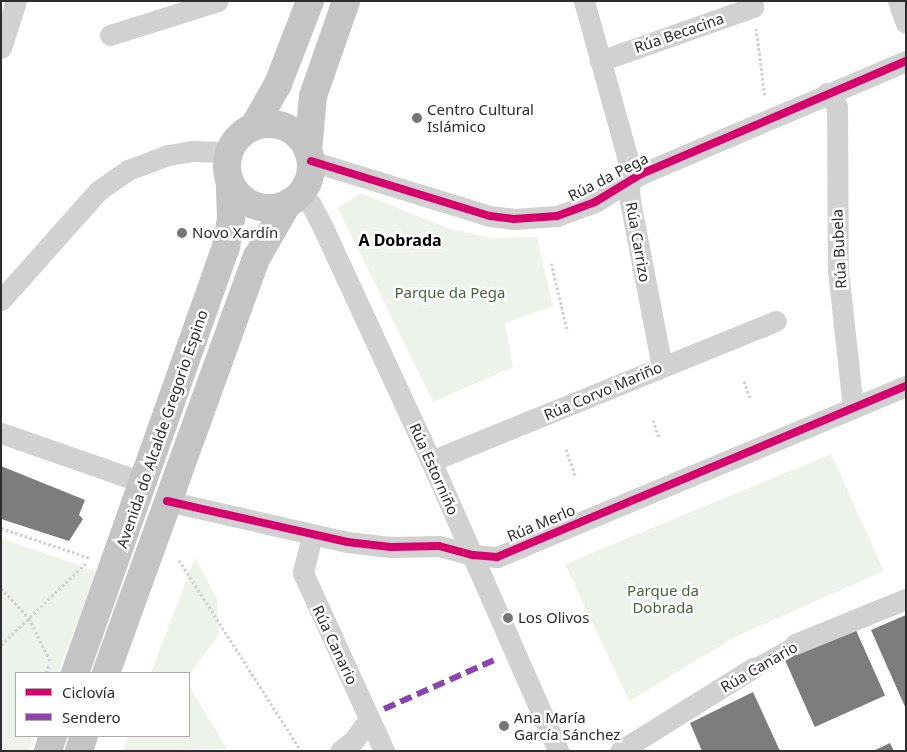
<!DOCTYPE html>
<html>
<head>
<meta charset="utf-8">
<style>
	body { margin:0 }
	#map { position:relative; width:907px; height:752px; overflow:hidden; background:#fff; font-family:"Noto Sans",sans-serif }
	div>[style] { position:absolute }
	.green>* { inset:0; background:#edf3eb }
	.building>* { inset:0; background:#7d7d7d; transform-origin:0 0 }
	.path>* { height:3px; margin-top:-1.5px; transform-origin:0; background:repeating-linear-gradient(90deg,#d1d1d1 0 2.5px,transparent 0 5px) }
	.pedestrian>* { height:16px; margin:-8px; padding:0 8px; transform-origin:8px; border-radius:8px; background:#d1d1d1 }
	.minor>* { height:21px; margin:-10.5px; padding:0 10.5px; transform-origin:10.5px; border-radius:10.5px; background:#d1d1d1 }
	.primary>* { height:28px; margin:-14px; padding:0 14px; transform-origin:14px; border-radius:14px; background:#c4c4c4 }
	.primary>.ring { margin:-14px; padding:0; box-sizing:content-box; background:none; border:28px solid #c4c4c4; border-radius:50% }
	.quiet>* { height:6px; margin-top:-3px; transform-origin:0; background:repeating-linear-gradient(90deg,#8e44ad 0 12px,transparent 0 18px) }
	.cycleway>* { height:8px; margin:-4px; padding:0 4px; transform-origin:4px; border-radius:4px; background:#d6006c }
	.dots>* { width:14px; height:14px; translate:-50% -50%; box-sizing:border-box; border:2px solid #fff; border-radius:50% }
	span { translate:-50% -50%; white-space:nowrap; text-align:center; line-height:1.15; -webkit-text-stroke:5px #fff; paint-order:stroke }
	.street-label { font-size:15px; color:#2c2c2c }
	.poi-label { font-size:15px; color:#2c2c2c }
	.left { translate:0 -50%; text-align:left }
	.park-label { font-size:15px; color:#48633e }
	.neighbourhood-label { font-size:16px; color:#000; font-weight:700 }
	.frame { position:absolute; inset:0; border:2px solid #2c2c2c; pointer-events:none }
	.legend { position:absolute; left:15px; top:672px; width:175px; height:65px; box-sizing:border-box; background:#fff; border:1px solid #ababab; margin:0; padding:6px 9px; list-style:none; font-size:15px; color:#2c2c2c }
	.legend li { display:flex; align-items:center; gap:10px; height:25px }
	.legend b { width:25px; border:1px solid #ababab }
</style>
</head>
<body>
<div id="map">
	<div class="green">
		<i style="clip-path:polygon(360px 193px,448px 228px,492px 238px,537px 237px,553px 306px,505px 323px,513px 367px,433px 402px,338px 208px)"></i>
		<i style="clip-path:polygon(831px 454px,884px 571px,735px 637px,629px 701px,565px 564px)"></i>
		<i style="clip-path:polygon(1px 538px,98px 572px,58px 673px,16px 673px,16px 736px,34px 736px,28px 751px,1px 751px)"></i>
		<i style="clip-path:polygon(195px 557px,217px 599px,219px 635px,189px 675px,151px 673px)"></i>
		<i style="clip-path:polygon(189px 686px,227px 749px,123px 751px,128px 736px,189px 736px)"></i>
	</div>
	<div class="building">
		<i style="clip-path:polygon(1px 466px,85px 500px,79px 515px,83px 519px,69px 541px,1px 519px)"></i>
		<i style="clip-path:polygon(906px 615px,906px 709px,871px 630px)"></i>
		<i style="left:855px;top:628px;width:74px;height:77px;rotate:66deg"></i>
		<i style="clip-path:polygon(753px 692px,780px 751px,702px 751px,690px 723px)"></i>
		<i style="clip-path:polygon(890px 743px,894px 751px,873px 751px)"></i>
	</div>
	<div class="path">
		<i style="left:756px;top:28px;width:69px;rotate:82.5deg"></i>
		<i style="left:551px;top:263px;width:68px;rotate:76.4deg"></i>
		<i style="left:744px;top:381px;width:18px;rotate:71deg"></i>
		<i style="left:653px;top:420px;width:18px;rotate:71deg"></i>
		<i style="left:566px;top:449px;width:28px;rotate:71deg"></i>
		<i style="left:1px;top:528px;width:94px;rotate:18.6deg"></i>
		<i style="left:179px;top:560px;width:227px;rotate:57.4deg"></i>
		<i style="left:1px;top:588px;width:41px;rotate:47deg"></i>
		<i style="left:29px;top:618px;width:48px;rotate:64deg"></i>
		<i style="left:1px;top:645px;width:118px;rotate:-44deg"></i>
		<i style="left:46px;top:673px;width:9px;rotate:-72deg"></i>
	</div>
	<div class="pedestrian">
		<i style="left:753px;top:668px;width:48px;rotate:-29.7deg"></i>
	</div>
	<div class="minor">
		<i style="left:584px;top:1px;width:161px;rotate:74.5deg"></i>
		<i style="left:627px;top:156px;width:45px;rotate:86.2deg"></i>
		<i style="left:630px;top:201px;width:169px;rotate:79.1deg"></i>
		<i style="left:898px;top:1px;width:23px;rotate:70deg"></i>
		<i style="left:110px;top:35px;width:113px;rotate:-17.5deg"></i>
		<i style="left:1px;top:48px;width:49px;rotate:-72.3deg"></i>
		<i style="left:600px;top:61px;width:162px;rotate:-19.4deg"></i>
		<i style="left:753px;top:7px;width:6px;rotate:-99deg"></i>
		<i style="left:827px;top:93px;width:16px;rotate:52deg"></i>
		<i style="left:837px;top:106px;width:164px;rotate:89.7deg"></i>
		<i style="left:838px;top:270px;width:139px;rotate:83.8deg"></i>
		<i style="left:311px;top:161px;width:187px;rotate:17.1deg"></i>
		<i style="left:490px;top:216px;width:24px;rotate:7deg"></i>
		<i style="left:514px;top:219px;width:43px;rotate:-4deg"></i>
		<i style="left:557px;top:216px;width:40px;rotate:-20.2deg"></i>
		<i style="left:595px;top:202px;width:54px;rotate:-31.3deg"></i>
		<i style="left:641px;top:174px;width:288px;rotate:-23.1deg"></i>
		<i style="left:298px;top:196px;width:15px;rotate:32deg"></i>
		<i style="left:311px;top:204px;width:31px;rotate:63deg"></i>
		<i style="left:325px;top:232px;width:252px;rotate:65.2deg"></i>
		<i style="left:431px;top:461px;width:317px;rotate:66.3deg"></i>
		<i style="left:1px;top:300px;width:146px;rotate:-48.3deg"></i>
		<i style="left:98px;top:191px;width:37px;rotate:-35deg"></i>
		<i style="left:128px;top:170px;width:43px;rotate:-20.6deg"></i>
		<i style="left:168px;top:155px;width:24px;rotate:-9deg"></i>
		<i style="left:192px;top:151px;width:37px;rotate:2deg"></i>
		<i style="left:1px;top:433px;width:149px;rotate:19.2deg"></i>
		<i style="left:431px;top:461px;width:372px;rotate:-22.1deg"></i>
		<i style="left:167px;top:501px;width:185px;rotate:12.8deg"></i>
		<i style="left:347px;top:542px;width:44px;rotate:6.5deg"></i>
		<i style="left:391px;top:547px;width:48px;rotate:-1.2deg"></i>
		<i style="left:439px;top:546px;width:35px;rotate:15deg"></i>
		<i style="left:473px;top:555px;width:24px;rotate:5deg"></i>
		<i style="left:497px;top:557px;width:443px;rotate:-22.7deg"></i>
		<i style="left:312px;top:536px;width:38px;rotate:104deg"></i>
		<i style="left:303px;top:573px;width:196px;rotate:65.5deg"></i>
		<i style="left:795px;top:644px;width:120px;rotate:-22.1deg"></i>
		<i style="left:340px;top:751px;width:18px;rotate:-38deg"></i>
		<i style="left:354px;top:740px;width:26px;rotate:-54deg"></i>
		<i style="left:620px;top:751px;width:157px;rotate:-32deg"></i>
	</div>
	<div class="primary">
		<i class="ring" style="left:227px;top:124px;width:56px;height:56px"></i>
		<i style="left:254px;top:126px;width:48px;rotate:-60.3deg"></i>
		<i style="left:278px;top:84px;width:89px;rotate:-68.9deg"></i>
		<i style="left:308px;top:151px;width:55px;rotate:-84.8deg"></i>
		<i style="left:313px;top:96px;width:101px;rotate:-70.8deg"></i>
		<i style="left:75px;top:673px;width:452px;rotate:-70.5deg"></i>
		<i style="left:226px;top:247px;width:28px;rotate:-80deg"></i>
		<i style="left:231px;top:219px;width:38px;rotate:-92deg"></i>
		<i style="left:106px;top:673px;width:443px;rotate:-70.1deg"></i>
		<i style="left:257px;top:257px;width:62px;rotate:-60.1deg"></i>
		<i style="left:48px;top:751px;width:16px;rotate:-72deg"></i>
		<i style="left:79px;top:751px;width:16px;rotate:-72deg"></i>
	</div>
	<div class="quiet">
		<i style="left:753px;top:668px;width:48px;rotate:-29.7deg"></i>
		<i style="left:384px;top:709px;width:120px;rotate:-24deg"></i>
	</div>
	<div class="cycleway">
		<i style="left:311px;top:161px;width:187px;rotate:17.1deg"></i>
		<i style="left:490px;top:216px;width:24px;rotate:7deg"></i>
		<i style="left:514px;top:219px;width:43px;rotate:-4deg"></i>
		<i style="left:557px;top:216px;width:40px;rotate:-20.2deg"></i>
		<i style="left:595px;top:202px;width:54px;rotate:-31.3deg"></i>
		<i style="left:641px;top:174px;width:288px;rotate:-23.1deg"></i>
		<i style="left:167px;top:501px;width:185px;rotate:12.8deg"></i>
		<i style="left:347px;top:542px;width:44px;rotate:6.5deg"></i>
		<i style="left:391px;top:547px;width:48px;rotate:-1.2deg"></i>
		<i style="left:439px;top:546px;width:35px;rotate:15deg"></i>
		<i style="left:473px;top:555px;width:24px;rotate:5deg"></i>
		<i style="left:497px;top:557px;width:443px;rotate:-22.7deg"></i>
	</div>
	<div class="dots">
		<i style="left:417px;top:118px;background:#767676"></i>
		<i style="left:182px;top:233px;background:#767676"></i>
		<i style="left:508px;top:618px;background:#767676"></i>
		<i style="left:504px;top:726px;background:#767676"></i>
	</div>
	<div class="street-label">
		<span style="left:679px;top:33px;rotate:-19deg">Rúa Becacina</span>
		<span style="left:608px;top:177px;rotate:-27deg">Rúa da Pega</span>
		<span style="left:638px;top:242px;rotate:80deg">Rúa Carrizo</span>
		<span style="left:839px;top:249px;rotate:-93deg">Rúa Bubela</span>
		<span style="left:603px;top:391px;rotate:-23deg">Rúa Corvo Mariño</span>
		<span style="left:162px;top:429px;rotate:-71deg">Avenida do Alcalde Gregorio Espino</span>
		<span style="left:434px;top:469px;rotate:66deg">Rúa Estorniño</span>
		<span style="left:541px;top:523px;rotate:-23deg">Rúa Merlo</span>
		<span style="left:335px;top:645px;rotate:65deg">Rúa Canario</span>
		<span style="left:759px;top:667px;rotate:-30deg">Rúa Canario</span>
	</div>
	<div class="poi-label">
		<span class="left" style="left:427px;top:118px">Centro Cultural<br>Islámico</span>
		<span class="left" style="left:192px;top:233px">Novo Xardín</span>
		<span class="left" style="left:518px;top:618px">Los Olivos</span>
		<span class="left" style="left:514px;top:726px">Ana María<br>García Sánchez</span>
	</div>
	<div class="park-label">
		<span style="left:450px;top:293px">Parque da Pega</span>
		<span style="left:663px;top:599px">Parque da<br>Dobrada</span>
	</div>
	<div class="neighbourhood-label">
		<span style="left:400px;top:240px">A Dobrada</span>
	</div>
	<div class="frame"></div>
	<ul class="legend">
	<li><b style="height:6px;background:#d6006c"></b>Ciclovía</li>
	<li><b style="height:6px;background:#8e44ad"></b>Sendero</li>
	</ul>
</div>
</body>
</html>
